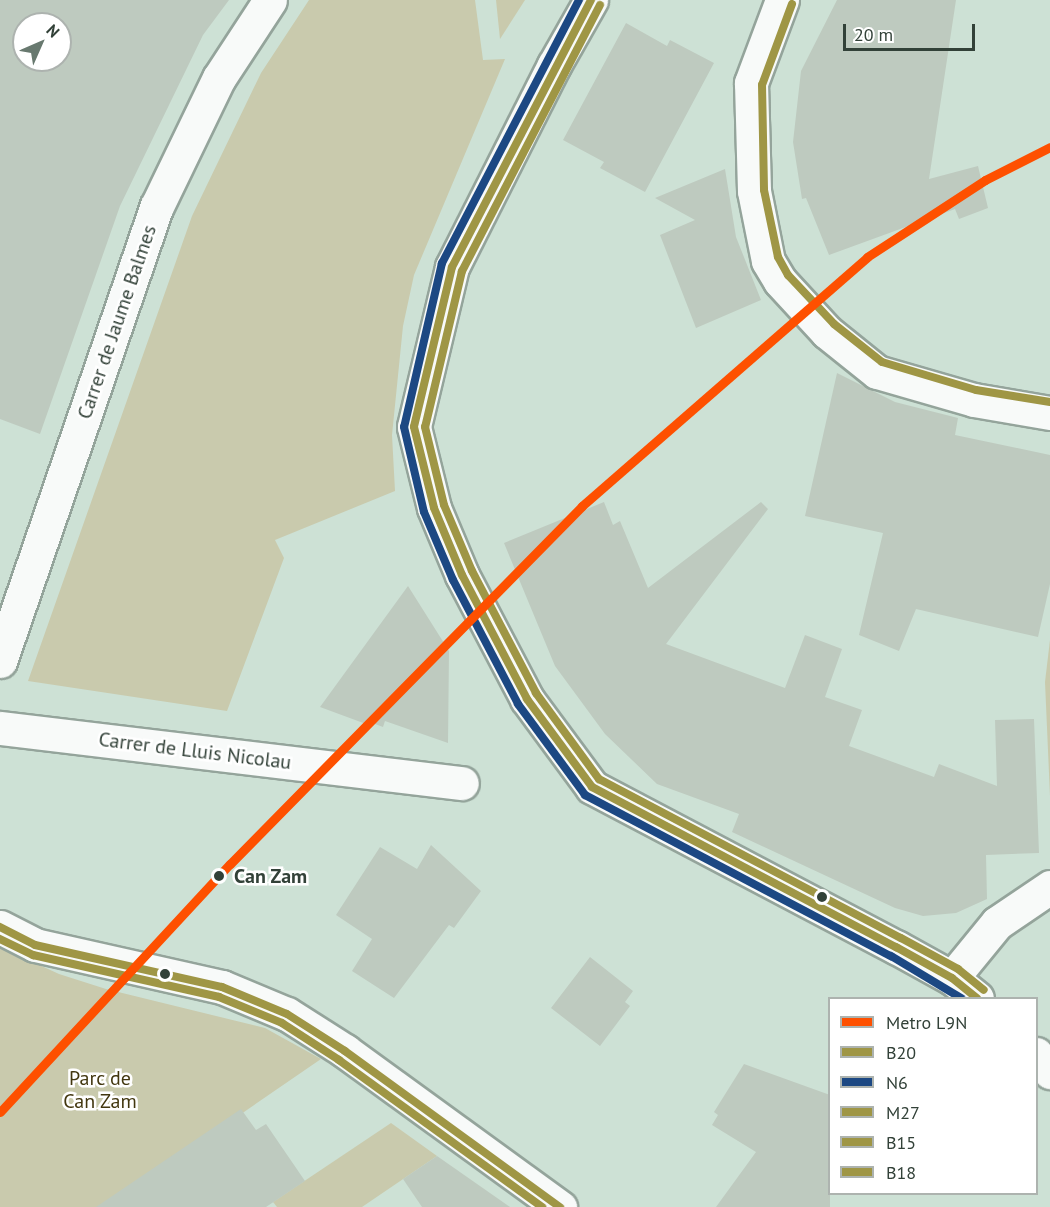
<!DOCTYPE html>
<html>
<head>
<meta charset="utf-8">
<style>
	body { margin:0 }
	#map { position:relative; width:1050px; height:1207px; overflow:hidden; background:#cde1d5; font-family:"PT Sans",sans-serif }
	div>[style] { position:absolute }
	.green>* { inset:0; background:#c9caad }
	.building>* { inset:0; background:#becabf }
	.roads { filter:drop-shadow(2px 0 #94a49b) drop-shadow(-2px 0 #94a49b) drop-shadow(0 2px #94a49b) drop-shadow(0 -2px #94a49b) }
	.minor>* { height:33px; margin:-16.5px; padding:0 16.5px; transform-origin:16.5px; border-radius:16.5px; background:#f8faf9 }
	.bus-1>* { height:8px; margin:-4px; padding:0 4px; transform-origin:4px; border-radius:4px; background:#9f9645 }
	.bus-2>* { height:8px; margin:-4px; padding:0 4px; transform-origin:4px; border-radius:4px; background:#1c4883 }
	.bus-3>* { height:8px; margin:-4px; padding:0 4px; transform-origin:4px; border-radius:4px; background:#9f9645 }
	.bus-4>* { height:8px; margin:-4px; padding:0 4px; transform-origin:4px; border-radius:4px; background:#9f9645 }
	.bus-5>* { height:8px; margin:-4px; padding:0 4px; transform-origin:4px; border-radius:4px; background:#9f9645 }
	.metro-1>* { height:9px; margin:-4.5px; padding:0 4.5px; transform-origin:4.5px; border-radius:4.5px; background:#fe5000 }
	.dots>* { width:16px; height:16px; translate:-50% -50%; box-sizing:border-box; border:3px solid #fff; border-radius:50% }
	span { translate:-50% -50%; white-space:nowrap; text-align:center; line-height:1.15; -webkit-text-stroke:5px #fff; paint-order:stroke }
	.street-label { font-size:20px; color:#324138 }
	.stop-label { font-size:20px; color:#324138; font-weight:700 }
	.left { translate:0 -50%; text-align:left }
	.park-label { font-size:20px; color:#42370f }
	.legend { position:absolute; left:828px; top:997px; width:210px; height:198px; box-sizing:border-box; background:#fff; border:2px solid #adb3af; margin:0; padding:8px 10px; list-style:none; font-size:18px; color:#324138 }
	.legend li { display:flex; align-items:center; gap:12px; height:30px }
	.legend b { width:30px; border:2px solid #adb3af }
	.north { position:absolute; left:12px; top:12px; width:60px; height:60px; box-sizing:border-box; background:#fff; border:2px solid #adb3af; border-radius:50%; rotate:45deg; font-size:16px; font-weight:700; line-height:24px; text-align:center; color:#324138 }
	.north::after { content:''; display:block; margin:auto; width:21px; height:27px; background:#68796f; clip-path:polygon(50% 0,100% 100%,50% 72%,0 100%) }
	.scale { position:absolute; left:843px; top:24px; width:132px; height:27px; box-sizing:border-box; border:3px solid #324138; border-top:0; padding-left:8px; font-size:18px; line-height:21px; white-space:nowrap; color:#324138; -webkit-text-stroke:4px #fff; paint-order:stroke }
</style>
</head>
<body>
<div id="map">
	<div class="green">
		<i style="clip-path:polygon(309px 0,475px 0,483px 60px,505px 59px,414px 275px,403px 326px,392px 435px,395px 491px,275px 540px,284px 558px,227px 711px,28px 681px,192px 216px,261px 73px)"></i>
		<i style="clip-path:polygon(496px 0,525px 0,500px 39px)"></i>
		<i style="clip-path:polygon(1050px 640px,1050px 796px,1045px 682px)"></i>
		<i style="clip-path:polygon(0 947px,59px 974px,106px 989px,265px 1028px,321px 1059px,106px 1207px,0 1207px)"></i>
		<i style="clip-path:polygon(391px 1123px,437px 1156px,362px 1207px,277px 1207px,273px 1202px)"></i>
	</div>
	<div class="building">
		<i style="clip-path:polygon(evenodd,0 0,229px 0,203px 35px,120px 206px,40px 434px,0 419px,0 0,24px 24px,60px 24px,60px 60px,24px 60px,24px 24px)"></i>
		<i style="clip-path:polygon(837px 0,956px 0,929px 179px,978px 166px,988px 208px,959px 219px,955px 209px,829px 255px,806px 198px,802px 199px,793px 142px,801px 71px)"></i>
		<i style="clip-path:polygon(626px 23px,667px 46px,670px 40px,714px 63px,645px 192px,600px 168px,604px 162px,563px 140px)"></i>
		<i style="clip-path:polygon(725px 169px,736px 237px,761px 300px,696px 328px,660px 235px,695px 220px,655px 198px)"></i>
		<i style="clip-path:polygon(837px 373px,895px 402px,958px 418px,955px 435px,1050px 455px,1050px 584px,1038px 637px,916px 609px,899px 651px,859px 635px,883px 533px,805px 516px)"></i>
		<i style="clip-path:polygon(604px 502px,613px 525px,620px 521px,648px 588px,761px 502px,768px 509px,666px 644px,785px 688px,805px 635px,842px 649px,825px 697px,862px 710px,849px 746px,934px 777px,939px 764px,997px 786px,995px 720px,1034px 719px,1039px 853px,986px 855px,987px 899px,956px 913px,923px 916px,895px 908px,732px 832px,739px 814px,657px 784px,605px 734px,555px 666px,504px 543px)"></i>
		<i style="clip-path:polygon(408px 586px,449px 651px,448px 743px,385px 721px,383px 727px,367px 721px,366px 724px,320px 707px)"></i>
		<i style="clip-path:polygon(431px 845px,481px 891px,454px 928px,449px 925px,394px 998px,352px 971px,372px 939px,336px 915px,380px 847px,417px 869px)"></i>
		<i style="clip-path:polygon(590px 957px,633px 991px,625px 1002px,630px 1006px,600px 1046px,551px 1008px)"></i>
		<i style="clip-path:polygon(744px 1064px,830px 1095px,830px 1207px,716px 1207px,756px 1152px,712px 1125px,718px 1115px,714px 1112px)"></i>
		<i style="clip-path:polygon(241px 1109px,256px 1130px,266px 1124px,305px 1181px,266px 1207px,96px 1207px)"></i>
		<i style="clip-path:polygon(437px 1156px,510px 1207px,422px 1207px,403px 1179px)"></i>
	</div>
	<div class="roads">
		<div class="minor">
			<i style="left:591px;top:0;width:75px;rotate:119.6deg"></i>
			<i style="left:554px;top:65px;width:226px;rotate:116.8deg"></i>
			<i style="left:452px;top:267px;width:164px;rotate:103.4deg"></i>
			<i style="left:414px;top:427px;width:83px;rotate:76.1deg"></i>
			<i style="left:434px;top:508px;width:73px;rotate:67.3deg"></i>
			<i style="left:462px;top:575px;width:140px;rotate:62.3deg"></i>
			<i style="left:527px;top:699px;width:109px;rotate:53.5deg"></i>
			<i style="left:592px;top:787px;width:344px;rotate:27.8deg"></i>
			<i style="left:896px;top:947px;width:64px;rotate:29deg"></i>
			<i style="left:952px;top:978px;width:32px;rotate:39deg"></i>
			<i style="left:782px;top:0;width:89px;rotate:110.5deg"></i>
			<i style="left:751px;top:83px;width:108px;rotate:88.4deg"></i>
			<i style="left:754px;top:191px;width:71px;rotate:78.7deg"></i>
			<i style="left:768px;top:261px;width:23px;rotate:59deg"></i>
			<i style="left:780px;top:281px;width:69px;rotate:47.3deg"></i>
			<i style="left:827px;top:332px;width:64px;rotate:38.7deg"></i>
			<i style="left:877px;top:372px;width:101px;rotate:16.1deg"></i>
			<i style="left:974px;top:400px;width:77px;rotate:9.7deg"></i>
			<i style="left:0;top:661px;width:481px;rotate:-71deg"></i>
			<i style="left:157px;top:206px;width:142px;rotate:-64.2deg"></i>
			<i style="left:219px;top:78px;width:93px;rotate:-56.8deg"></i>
			<i style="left:0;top:728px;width:465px;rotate:6.8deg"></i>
			<i style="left:0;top:927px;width:39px;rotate:27deg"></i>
			<i style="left:35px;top:945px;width:192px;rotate:12.7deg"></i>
			<i style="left:222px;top:987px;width:70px;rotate:22.6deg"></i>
			<i style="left:287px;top:1014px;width:69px;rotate:32.5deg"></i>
			<i style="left:345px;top:1051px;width:266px;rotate:36deg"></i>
			<i style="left:952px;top:978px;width:71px;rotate:-50.7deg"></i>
			<i style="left:997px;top:923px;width:64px;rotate:-34.2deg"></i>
			<i style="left:1036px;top:1054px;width:23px;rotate:52deg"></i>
		</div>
	</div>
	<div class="bus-1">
		<i style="left:591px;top:0;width:301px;rotate:117.5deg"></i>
		<i style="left:452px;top:267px;width:164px;rotate:103.4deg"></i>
		<i style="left:414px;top:427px;width:83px;rotate:76.1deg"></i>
		<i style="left:434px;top:508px;width:73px;rotate:67.3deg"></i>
		<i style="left:462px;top:575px;width:140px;rotate:62.3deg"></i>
		<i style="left:527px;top:699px;width:109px;rotate:53.5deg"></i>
		<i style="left:592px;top:787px;width:344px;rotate:27.8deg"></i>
		<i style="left:896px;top:947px;width:64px;rotate:29deg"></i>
		<i style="left:952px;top:978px;width:32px;rotate:39deg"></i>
	</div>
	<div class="bus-2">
		<i style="left:579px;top:0;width:297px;rotate:117.5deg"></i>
		<i style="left:442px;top:263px;width:168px;rotate:103deg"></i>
		<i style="left:404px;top:427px;width:87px;rotate:76.8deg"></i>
		<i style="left:424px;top:512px;width:74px;rotate:66.9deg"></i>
		<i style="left:453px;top:580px;width:140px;rotate:62.3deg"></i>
		<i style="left:518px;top:704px;width:113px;rotate:53.6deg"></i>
		<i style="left:585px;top:795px;width:346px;rotate:27.8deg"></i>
		<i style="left:891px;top:956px;width:82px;rotate:31deg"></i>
	</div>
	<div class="bus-3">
		<i style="left:792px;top:4px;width:86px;rotate:110.3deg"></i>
		<i style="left:762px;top:85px;width:105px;rotate:88.9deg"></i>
		<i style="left:764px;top:190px;width:68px;rotate:78.2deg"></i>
		<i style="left:778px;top:257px;width:21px;rotate:61deg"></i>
		<i style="left:788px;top:275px;width:67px;rotate:46.8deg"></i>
		<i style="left:834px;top:324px;width:61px;rotate:38.4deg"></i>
		<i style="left:882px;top:362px;width:98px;rotate:16.6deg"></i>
		<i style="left:976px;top:390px;width:75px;rotate:9.2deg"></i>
		<i style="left:600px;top:5px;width:300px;rotate:117.4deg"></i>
		<i style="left:462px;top:271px;width:160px;rotate:103.3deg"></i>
		<i style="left:425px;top:427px;width:80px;rotate:76.3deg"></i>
		<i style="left:444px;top:505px;width:72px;rotate:67deg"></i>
		<i style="left:472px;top:571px;width:138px;rotate:62.3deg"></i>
		<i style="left:536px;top:693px;width:107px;rotate:53.8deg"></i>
		<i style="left:599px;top:779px;width:341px;rotate:27.8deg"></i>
		<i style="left:901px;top:938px;width:65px;rotate:28.5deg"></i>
		<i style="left:958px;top:969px;width:33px;rotate:39deg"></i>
	</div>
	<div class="bus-4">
		<i style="left:0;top:927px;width:39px;rotate:27deg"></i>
		<i style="left:35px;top:945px;width:192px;rotate:12.7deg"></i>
		<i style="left:222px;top:987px;width:70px;rotate:22.6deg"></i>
		<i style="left:287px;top:1014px;width:69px;rotate:32.5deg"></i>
		<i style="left:345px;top:1051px;width:266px;rotate:36deg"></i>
	</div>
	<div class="bus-5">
		<i style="left:0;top:939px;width:37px;rotate:26deg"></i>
		<i style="left:33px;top:955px;width:191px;rotate:12.7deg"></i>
		<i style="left:219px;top:997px;width:68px;rotate:22.4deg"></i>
		<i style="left:282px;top:1023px;width:68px;rotate:33deg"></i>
		<i style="left:339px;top:1060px;width:251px;rotate:35.9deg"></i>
	</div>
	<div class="metro-1">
		<i style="left:0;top:1112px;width:338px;rotate:-47.2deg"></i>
		<i style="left:230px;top:864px;width:502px;rotate:-45.48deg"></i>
		<i style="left:582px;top:506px;width:378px;rotate:-41.1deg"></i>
		<i style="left:867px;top:257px;width:141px;rotate:-33.1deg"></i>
		<i style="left:985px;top:180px;width:73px;rotate:-26.9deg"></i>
	</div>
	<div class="dots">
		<i style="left:219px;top:876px;background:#324138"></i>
		<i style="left:822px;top:897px;background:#324138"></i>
		<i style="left:165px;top:974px;background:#324138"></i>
	</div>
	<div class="street-label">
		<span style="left:117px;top:322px;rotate:-71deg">Carrer de Jaume Balmes</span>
		<span style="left:195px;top:751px;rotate:7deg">Carrer de Lluis Nicolau</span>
	</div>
	<div class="stop-label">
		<span class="left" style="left:234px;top:876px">Can Zam</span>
	</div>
	<div class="park-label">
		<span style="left:100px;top:1090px">Parc de<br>Can Zam</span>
	</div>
	<ul class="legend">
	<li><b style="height:8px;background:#fe5000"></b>Metro L9N</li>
	<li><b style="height:8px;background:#9f9645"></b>B20</li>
	<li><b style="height:8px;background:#1c4883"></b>N6</li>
	<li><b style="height:8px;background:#9f9645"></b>M27</li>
	<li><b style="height:8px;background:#9f9645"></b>B15</li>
	<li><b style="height:8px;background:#9f9645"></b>B18</li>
	</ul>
	<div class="north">N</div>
	<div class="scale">20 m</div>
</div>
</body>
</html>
